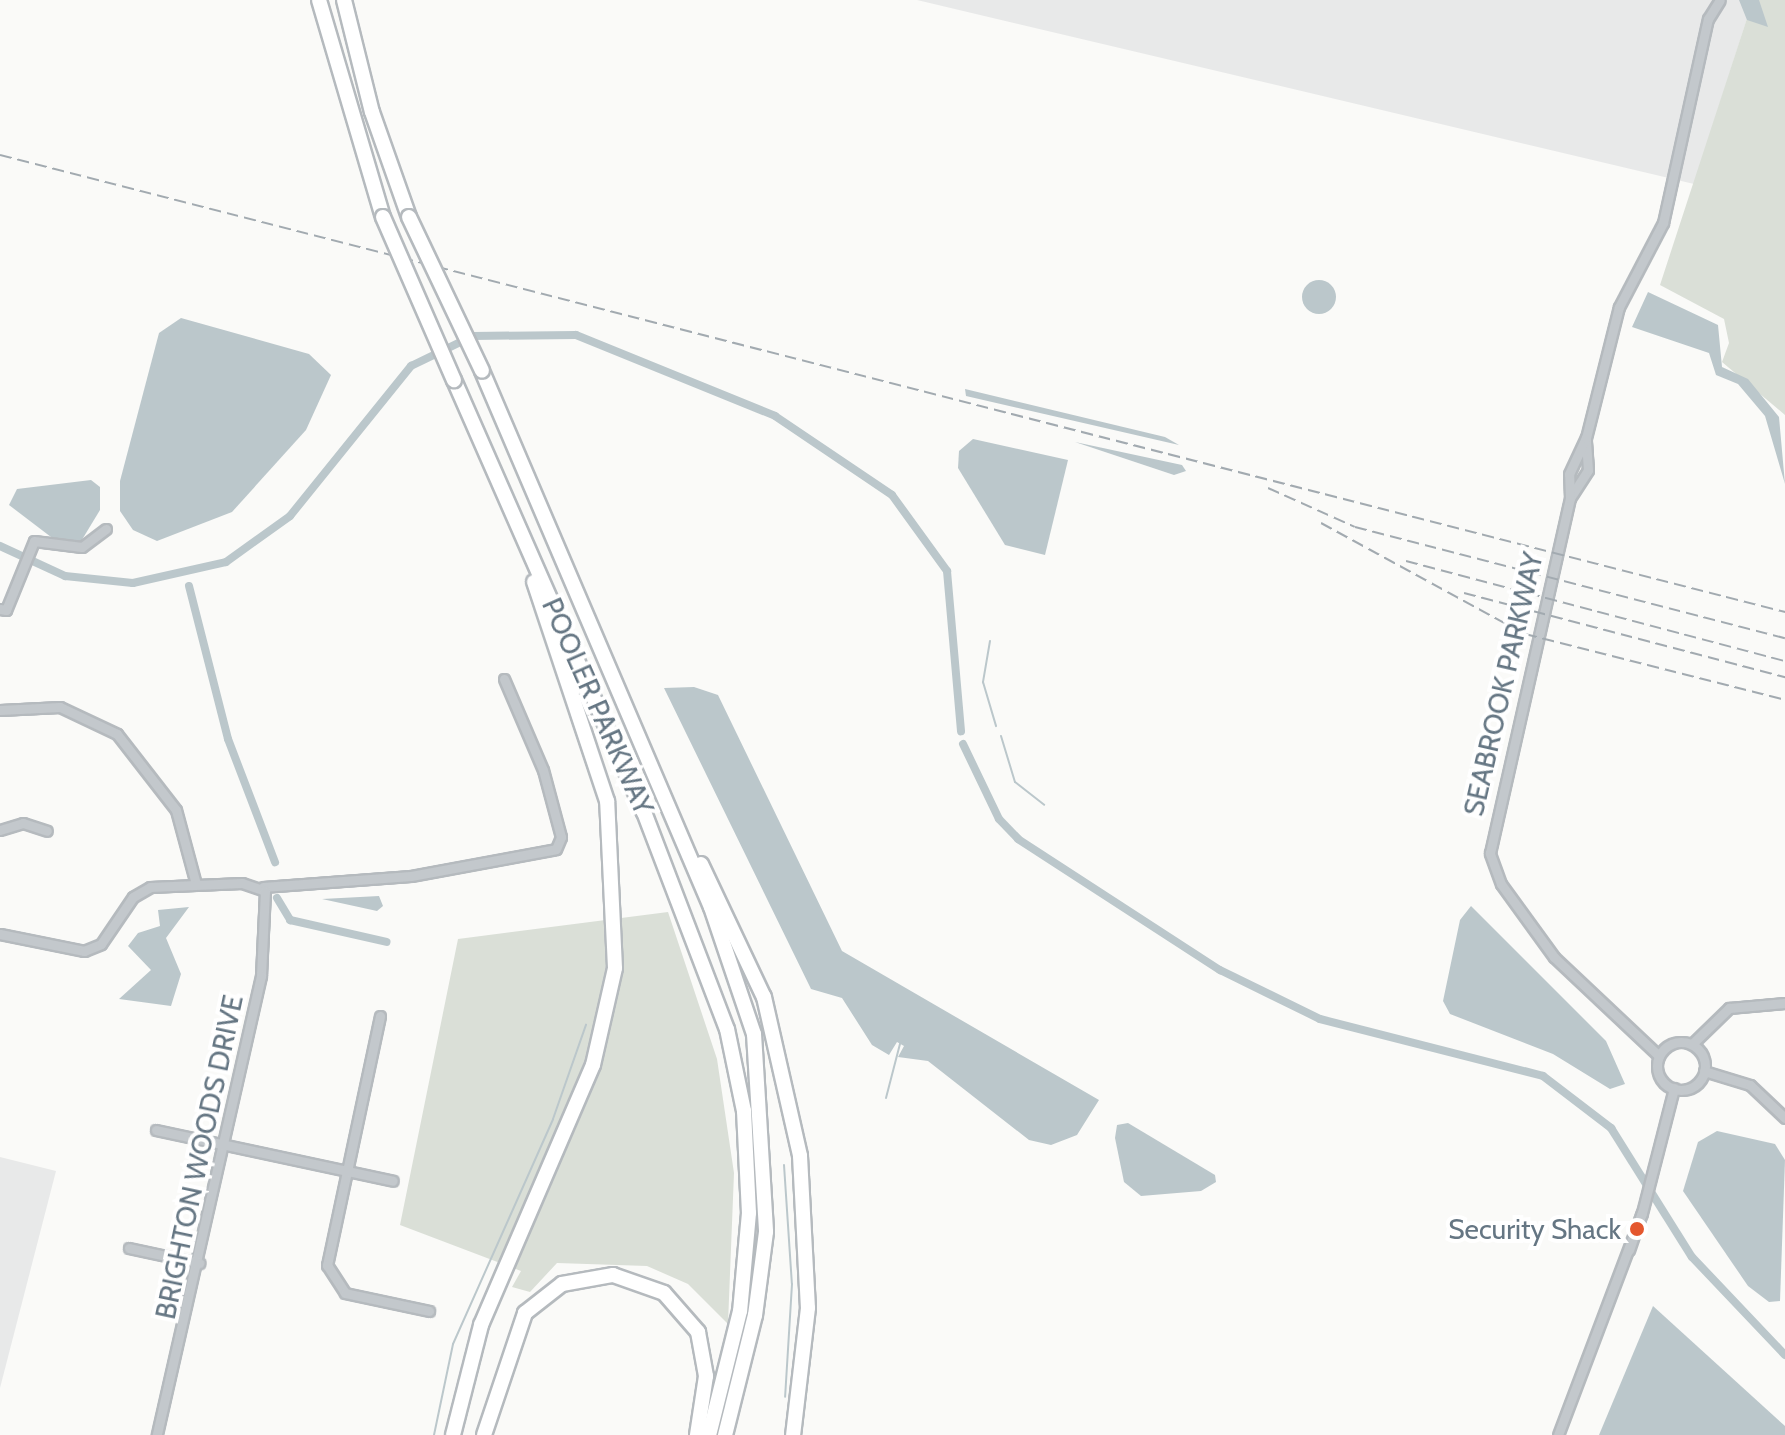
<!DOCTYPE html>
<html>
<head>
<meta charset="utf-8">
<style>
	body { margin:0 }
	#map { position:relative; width:1785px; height:1435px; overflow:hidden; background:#fafaf8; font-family:Cabin,sans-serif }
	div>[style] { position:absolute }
	.built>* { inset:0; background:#e8e9e9 }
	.green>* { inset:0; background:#dadfd7 }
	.water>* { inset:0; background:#bbc7cb }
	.round { border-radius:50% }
	.stream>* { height:2px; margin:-1px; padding:0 1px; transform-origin:1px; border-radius:1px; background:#bbc7cb }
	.canal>* { height:8px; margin:-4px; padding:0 4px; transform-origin:4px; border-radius:4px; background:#bbc7cb }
	.roads { filter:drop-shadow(2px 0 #b5babe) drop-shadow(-2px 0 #b5babe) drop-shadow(0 2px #b5babe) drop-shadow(0 -2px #b5babe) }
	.street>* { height:9px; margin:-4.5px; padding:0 4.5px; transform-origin:4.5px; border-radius:4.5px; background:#c3c8cc }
	.street>.ring { margin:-4.5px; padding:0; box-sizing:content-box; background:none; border:9px solid #c3c8cc; border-radius:50% }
	.primary>* { height:14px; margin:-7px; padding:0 7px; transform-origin:7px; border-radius:7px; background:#fff }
	.rail>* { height:2px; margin-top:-1px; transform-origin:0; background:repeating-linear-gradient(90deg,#a2aab0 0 12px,transparent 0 18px) }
	.bridges { filter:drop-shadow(2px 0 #b5babe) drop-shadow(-2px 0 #b5babe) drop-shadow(0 2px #b5babe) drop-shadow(0 -2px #b5babe) }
	.primary-bridge>* { height:14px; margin:-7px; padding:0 7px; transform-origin:7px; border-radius:7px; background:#fff }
	.dots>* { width:22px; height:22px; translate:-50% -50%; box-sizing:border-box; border:4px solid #fff; border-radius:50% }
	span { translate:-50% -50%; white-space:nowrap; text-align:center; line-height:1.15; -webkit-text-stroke:8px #fff; paint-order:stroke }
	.street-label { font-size:28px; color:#657683 }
	.poi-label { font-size:28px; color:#657683 }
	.right { translate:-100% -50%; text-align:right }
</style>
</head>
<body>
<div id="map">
	<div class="built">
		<i style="clip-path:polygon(917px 0,1753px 0,1694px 184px)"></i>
		<i style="clip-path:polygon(0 1157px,56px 1171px,0 1388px)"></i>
	</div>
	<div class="green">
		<i style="clip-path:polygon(1753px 0,1785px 0,1785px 415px,1722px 362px,1729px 343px,1724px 319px,1660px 285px)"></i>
		<i style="clip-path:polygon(668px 912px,717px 1059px,734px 1173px,728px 1324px,688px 1284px,647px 1266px,557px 1263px,530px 1292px,512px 1287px,521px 1271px,400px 1225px,458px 939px)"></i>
	</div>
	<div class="water">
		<i style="clip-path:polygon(1739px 0,1759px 0,1768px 27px,1747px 20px)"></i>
		<i class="round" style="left:1302px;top:280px;width:34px;height:34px"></i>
		<i style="clip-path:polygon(1648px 292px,1718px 325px,1722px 367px,1748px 379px,1779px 417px,1785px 484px,1765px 416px,1738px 384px,1716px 375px,1709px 353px,1632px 327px)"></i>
		<i style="clip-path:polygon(181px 318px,309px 354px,331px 375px,306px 430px,232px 512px,157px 541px,133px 530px,120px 511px,120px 481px,159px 333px)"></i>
		<i style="clip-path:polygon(965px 389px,1165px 437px,1179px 445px,966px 396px)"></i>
		<i style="clip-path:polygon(973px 439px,1068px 460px,1045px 555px,1005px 545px,958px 468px,959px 451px)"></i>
		<i style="clip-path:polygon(1075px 442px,1182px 465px,1186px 471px,1174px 475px)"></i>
		<i style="clip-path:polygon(91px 480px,100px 487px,100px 510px,80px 543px,51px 537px,9px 505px,17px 489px)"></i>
		<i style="clip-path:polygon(694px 687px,718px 695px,842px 951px,1099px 1100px,1077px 1135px,1051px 1145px,1029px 1140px,928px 1061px,898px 1057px,904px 1046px,897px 1042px,889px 1055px,872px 1045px,842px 998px,811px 989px,664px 688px)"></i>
		<i style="clip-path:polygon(379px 896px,383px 906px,377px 911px,322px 899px)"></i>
		<i style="clip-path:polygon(1471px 906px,1606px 1041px,1625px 1084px,1610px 1089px,1553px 1054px,1450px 1014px,1443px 1001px,1460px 920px)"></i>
		<i style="clip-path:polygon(189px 907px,166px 938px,181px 974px,171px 1006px,119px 999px,151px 970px,128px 946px,138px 933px,160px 926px,158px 910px)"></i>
		<i style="clip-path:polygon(1128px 1123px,1215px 1175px,1216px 1182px,1201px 1191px,1141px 1196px,1124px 1182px,1115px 1138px,1117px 1125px)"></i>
		<i style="clip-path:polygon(1717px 1131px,1775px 1144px,1785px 1160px,1780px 1301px,1769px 1302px,1748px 1286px,1683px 1191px,1698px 1142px)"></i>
		<i style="clip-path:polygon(1653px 1306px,1785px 1426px,1785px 1435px,1599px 1435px)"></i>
	</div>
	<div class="stream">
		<i style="left:990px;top:641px;width:42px;rotate:99.7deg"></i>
		<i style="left:983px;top:682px;width:46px;rotate:73.5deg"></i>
		<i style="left:1001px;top:736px;width:48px;rotate:73.1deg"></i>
		<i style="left:1015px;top:782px;width:37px;rotate:38deg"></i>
		<i style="left:886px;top:1098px;width:56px;rotate:-75.5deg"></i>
		<i style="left:784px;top:1165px;width:119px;rotate:86.2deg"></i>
		<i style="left:792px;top:1284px;width:113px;rotate:93.5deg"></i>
		<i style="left:434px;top:1435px;width:93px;rotate:-78.2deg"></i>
		<i style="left:453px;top:1344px;width:246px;rotate:-66deg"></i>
		<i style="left:553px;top:1119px;width:100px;rotate:-70.7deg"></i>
	</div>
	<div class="canal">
		<i style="left:0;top:546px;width:72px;rotate:24.8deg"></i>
		<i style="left:65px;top:576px;width:68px;rotate:5.9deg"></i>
		<i style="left:133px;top:583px;width:95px;rotate:-12.7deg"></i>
		<i style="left:226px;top:562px;width:79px;rotate:-35.7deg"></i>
		<i style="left:290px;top:516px;width:193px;rotate:-51.1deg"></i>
		<i style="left:411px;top:366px;width:69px;rotate:-25.8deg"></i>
		<i style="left:473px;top:336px;width:103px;rotate:-0.6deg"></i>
		<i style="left:576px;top:335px;width:215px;rotate:22.1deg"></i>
		<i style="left:775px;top:416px;width:141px;rotate:34deg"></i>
		<i style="left:892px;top:495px;width:94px;rotate:54.1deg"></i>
		<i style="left:947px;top:571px;width:161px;rotate:85deg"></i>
		<i style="left:189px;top:586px;width:158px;rotate:75.7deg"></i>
		<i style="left:228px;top:739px;width:132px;rotate:69.1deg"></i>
		<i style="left:963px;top:744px;width:83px;rotate:64.4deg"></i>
		<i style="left:999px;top:819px;width:28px;rotate:46deg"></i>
		<i style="left:1018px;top:839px;width:241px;rotate:33deg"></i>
		<i style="left:1220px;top:970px;width:111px;rotate:26.1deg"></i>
		<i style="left:1320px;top:1019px;width:230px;rotate:14.3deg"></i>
		<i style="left:1543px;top:1076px;width:86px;rotate:37.4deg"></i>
		<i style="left:1611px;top:1128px;width:152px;rotate:57.9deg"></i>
		<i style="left:1692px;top:1257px;width:135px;rotate:46.5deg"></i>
		<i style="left:277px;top:898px;width:26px;rotate:59deg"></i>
		<i style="left:290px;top:920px;width:99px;rotate:12.8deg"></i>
	</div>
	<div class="roads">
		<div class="street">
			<i style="left:1570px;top:498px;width:33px;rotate:-57deg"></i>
			<i style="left:1588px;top:470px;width:32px;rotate:-94deg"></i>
			<i style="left:0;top:609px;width:6px;rotate:9deg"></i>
			<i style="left:6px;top:610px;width:74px;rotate:-67.9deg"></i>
			<i style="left:34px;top:541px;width:48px;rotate:7.1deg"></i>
			<i style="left:82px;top:547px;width:30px;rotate:-37deg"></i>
			<i style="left:0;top:710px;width:60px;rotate:-2.9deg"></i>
			<i style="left:60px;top:707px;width:63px;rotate:25.3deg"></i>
			<i style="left:117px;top:734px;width:96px;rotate:52.2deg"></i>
			<i style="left:176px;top:810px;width:77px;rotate:74.9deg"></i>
			<i style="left:0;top:830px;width:24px;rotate:-17deg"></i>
			<i style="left:23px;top:823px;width:25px;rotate:18deg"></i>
			<i style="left:263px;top:887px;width:148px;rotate:-4.3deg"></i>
			<i style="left:411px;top:876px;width:147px;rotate:-10.5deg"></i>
			<i style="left:556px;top:849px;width:13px;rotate:-67deg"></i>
			<i style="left:561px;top:837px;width:69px;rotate:-105deg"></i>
			<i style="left:543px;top:770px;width:99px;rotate:-113.2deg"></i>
			<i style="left:0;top:934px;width:86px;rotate:11.4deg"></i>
			<i style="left:84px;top:951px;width:18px;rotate:-22deg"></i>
			<i style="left:101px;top:944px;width:57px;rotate:-55.8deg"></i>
			<i style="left:133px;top:897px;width:20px;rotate:-30deg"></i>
			<i style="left:150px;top:887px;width:92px;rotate:-2.5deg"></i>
			<i style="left:242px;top:883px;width:24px;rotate:19deg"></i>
			<i style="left:265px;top:891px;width:85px;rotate:92.7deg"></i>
			<i style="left:261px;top:976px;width:471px;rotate:102.8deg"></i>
			<i style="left:380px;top:1016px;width:255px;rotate:102deg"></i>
			<i style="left:327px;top:1265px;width:33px;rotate:57deg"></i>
			<i style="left:345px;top:1293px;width:86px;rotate:12.1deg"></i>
			<i class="ring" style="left:1657px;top:1042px;width:39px;height:39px"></i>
			<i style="left:1692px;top:1044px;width:52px;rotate:-44.2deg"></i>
			<i style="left:1729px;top:1008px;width:56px;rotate:-5.1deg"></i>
			<i style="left:1659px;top:1056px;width:144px;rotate:-136.7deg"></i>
			<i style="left:1554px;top:957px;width:90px;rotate:-126deg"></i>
			<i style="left:1501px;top:884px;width:33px;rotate:-110deg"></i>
			<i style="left:1490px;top:853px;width:364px;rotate:-77.3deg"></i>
			<i style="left:1570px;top:498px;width:24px;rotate:-92deg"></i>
			<i style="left:1569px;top:474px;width:40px;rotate:-65deg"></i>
			<i style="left:1586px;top:438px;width:135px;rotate:-75.9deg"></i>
			<i style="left:1619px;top:307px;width:95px;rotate:-62.4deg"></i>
			<i style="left:1663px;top:223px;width:209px;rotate:-77.6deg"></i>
			<i style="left:1708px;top:19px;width:22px;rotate:-58deg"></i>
			<i style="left:1704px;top:1071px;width:48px;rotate:16.9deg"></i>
			<i style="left:1750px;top:1085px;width:48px;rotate:43.3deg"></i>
			<i style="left:156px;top:1130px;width:242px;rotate:12.1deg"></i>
			<i style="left:129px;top:1248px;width:72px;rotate:12.1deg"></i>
			<i style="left:1629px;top:1250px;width:39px;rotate:-71deg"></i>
			<i style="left:1558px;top:1435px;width:237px;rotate:-69.3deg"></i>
			<i style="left:1642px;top:1213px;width:129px;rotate:-75.6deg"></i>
		</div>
		<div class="primary">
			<i style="left:319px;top:0;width:226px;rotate:73.6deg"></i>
			<i style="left:344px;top:0;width:115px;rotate:76deg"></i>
			<i style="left:372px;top:112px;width:111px;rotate:70.6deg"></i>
			<i style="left:482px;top:371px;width:583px;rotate:66.87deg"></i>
			<i style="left:711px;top:907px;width:134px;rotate:71.3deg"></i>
			<i style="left:754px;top:1034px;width:198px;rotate:86.5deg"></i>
			<i style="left:766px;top:1232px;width:84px;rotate:97.5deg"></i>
			<i style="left:755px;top:1315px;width:124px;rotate:104deg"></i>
			<i style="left:454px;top:380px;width:472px;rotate:66.3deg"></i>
			<i style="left:644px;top:812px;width:232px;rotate:69.1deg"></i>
			<i style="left:727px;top:1029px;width:84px;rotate:78.3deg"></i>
			<i style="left:744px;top:1111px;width:102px;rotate:87.2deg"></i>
			<i style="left:749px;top:1213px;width:98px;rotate:95.2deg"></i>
			<i style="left:740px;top:1311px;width:128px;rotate:104deg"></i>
			<i style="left:701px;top:864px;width:147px;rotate:64.7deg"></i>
			<i style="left:764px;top:997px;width:163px;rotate:77.2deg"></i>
			<i style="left:800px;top:1156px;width:152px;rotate:87deg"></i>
			<i style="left:808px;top:1308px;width:128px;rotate:96.7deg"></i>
			<i style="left:453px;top:1435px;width:114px;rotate:-75.7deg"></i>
			<i style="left:481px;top:1325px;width:283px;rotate:-66.7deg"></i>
			<i style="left:593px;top:1065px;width:99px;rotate:-77.2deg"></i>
			<i style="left:615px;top:968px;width:167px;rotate:-92.7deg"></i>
			<i style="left:607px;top:801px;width:231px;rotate:-108.4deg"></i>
			<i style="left:484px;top:1435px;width:129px;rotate:-71.4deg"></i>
			<i style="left:525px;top:1313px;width:47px;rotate:-38.1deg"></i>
			<i style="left:562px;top:1284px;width:52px;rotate:-10deg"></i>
			<i style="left:613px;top:1275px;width:54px;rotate:19.4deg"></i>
			<i style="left:664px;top:1293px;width:52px;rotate:48.9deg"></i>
			<i style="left:698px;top:1332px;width:45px;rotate:79.7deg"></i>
			<i style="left:706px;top:1376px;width:60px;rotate:98.7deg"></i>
		</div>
	</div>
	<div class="rail">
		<i style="left:0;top:155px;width:1843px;rotate:14.36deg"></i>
		<i style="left:1268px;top:488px;width:95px;rotate:24.1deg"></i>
		<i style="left:1355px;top:527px;width:444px;rotate:14.5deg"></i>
		<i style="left:1321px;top:523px;width:232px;rotate:28.6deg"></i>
		<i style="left:1525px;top:634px;width:268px;rotate:14.2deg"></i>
		<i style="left:1406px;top:561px;width:392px;rotate:14.8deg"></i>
		<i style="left:1464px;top:593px;width:332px;rotate:14.7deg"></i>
	</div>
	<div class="bridges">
		<div class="primary-bridge">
			<i style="left:383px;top:217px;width:178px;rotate:66.5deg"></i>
			<i style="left:409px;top:217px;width:170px;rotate:64.6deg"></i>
		</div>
	</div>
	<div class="dots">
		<i style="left:1637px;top:1229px;background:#e4572e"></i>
	</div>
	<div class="street-label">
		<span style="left:1503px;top:684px;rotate:-77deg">SEABROOK PARKWAY</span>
		<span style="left:598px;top:706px;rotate:66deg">POOLER PARKWAY</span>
		<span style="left:199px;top:1157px;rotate:-78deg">BRIGHTON WOODS DRIVE</span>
	</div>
	<div class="poi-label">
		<span class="right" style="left:1621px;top:1229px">Security Shack</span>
	</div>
</div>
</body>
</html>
